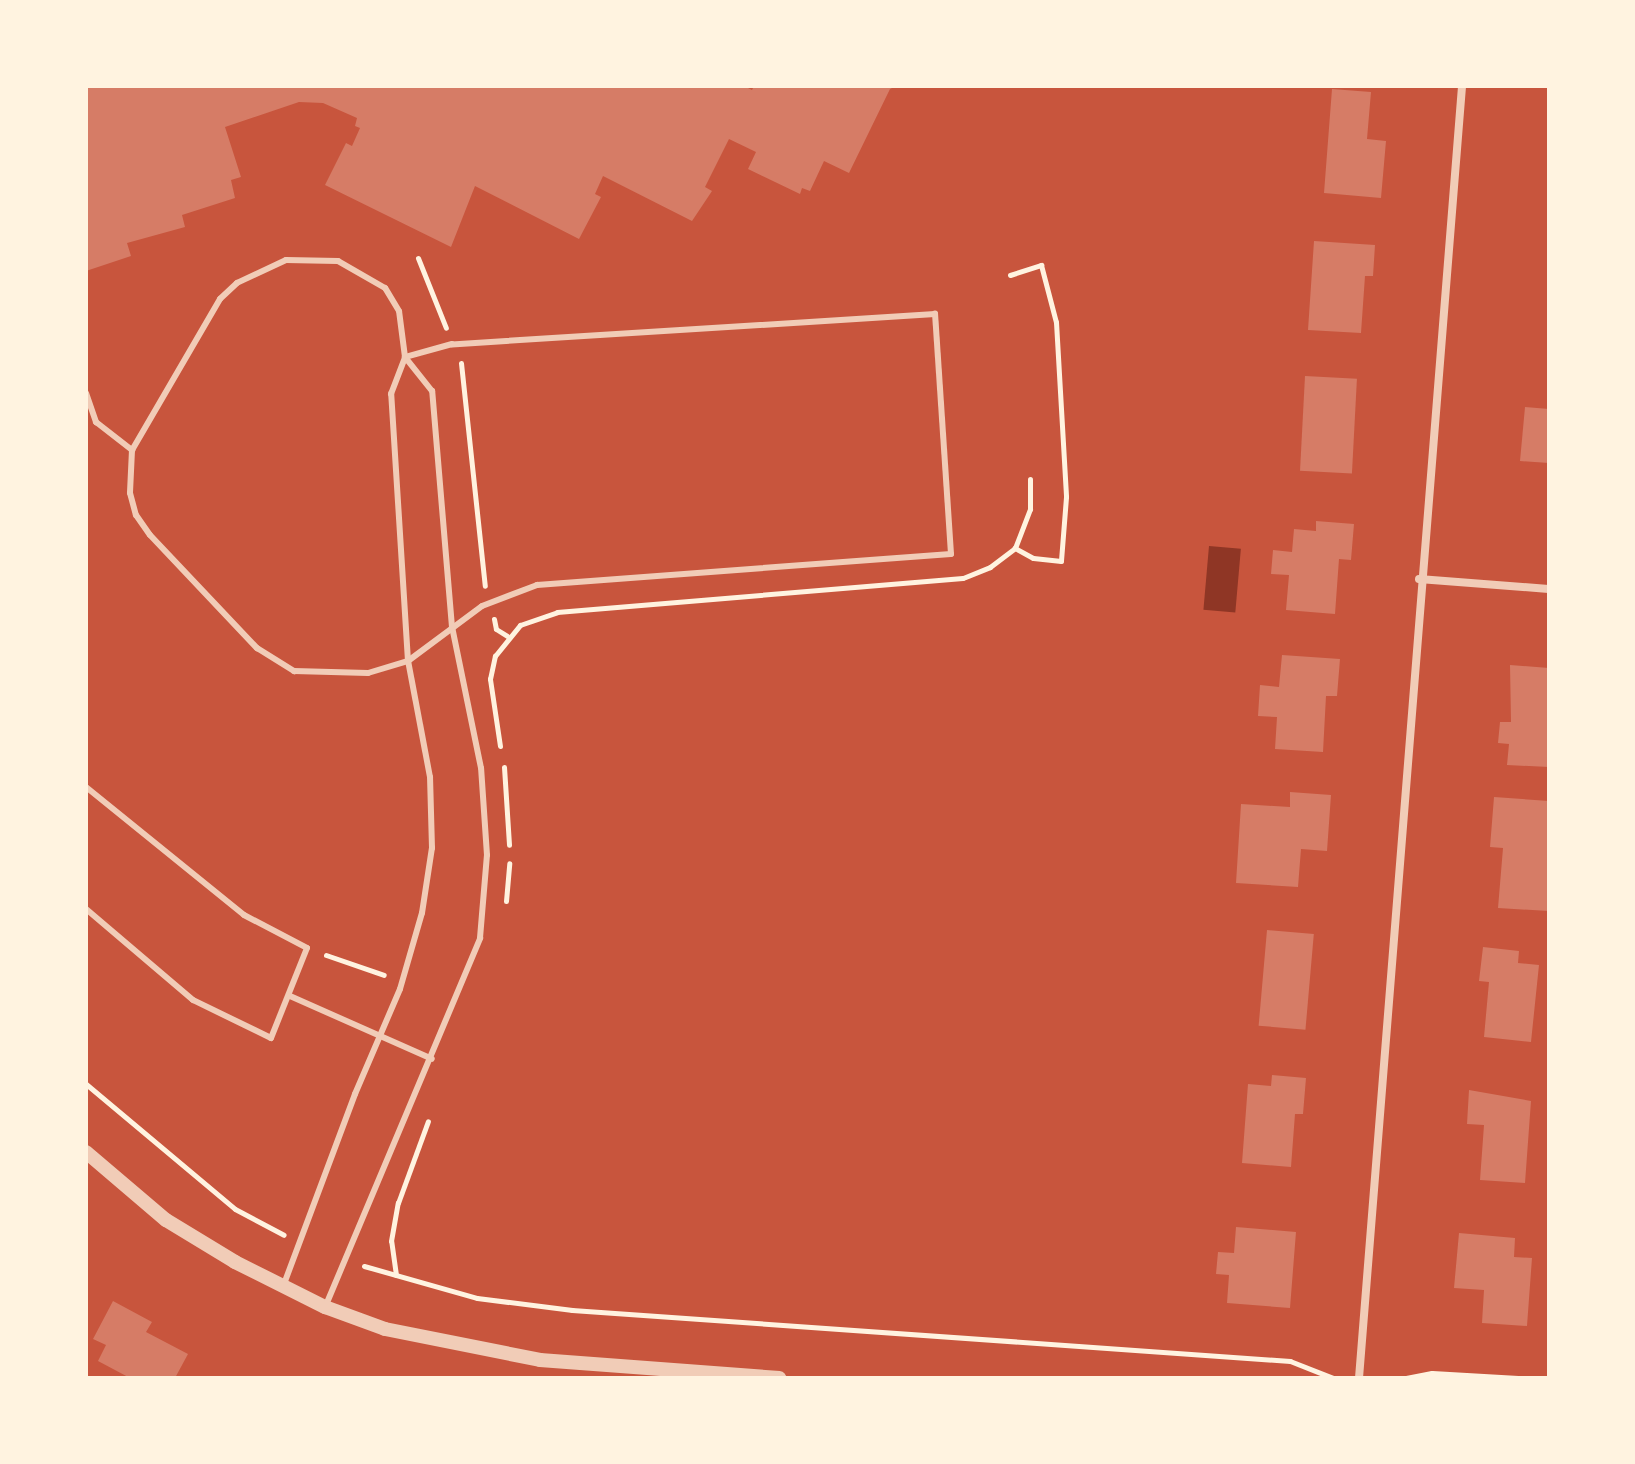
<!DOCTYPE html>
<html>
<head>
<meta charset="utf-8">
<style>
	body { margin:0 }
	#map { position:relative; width:1635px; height:1464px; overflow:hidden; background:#c8553d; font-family:Raleway,sans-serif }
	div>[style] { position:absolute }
	.water>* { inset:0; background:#8f3625; transform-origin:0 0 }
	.building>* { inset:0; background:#d67c66; transform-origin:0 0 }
	.path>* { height:5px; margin:-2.5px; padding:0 2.5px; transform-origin:2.5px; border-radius:2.5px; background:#fff3e0 }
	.service>* { height:6px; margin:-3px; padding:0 3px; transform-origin:3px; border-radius:3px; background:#f1ccb7 }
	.minor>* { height:8px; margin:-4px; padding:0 4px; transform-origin:4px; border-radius:4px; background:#f1ccb7 }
	.tertiary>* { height:14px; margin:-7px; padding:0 7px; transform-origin:7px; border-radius:7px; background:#f1ccb7 }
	span { translate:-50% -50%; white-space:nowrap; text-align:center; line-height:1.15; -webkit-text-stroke:6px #fff3e0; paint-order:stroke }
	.frame { position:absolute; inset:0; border:88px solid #fff3e0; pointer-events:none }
</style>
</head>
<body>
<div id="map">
	<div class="water">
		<i style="left:1209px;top:546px;width:32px;height:64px;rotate:5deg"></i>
	</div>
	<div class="building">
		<i style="clip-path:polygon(86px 86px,744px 86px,752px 90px,754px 86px,896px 86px,890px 89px,849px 173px,824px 161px,810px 191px,802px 188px,800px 194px,748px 169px,756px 152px,729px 139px,705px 187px,712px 191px,692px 221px,603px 176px,595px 194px,601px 197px,579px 239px,475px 186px,451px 247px,325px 185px,346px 143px,352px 146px,360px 128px,355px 126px,357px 118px,323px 103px,299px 102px,225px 127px,241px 177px,231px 180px,235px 198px,182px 215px,185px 227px,127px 243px,131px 256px,86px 271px)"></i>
		<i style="clip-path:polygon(1332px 89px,1371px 92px,1367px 139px,1386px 141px,1381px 198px,1324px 193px)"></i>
		<i style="clip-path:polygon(1314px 241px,1375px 245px,1373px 276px,1365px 276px,1361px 333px,1308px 330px)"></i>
		<i style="left:1305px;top:376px;width:52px;height:95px;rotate:3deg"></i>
		<i style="clip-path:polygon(1525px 407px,1549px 409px,1549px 463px,1520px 461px)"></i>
		<i style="clip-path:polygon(1316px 521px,1354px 524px,1351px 560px,1339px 559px,1335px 614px,1286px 610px,1289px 575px,1271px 574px,1273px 550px,1292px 552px,1294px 529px,1316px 531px)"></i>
		<i style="clip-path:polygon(1282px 655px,1340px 659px,1337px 696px,1326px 696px,1323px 752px,1275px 749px,1277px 717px,1258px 716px,1260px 685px,1279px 687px)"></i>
		<i style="clip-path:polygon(1510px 665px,1549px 668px,1549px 767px,1507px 765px,1509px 744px,1498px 743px,1500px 722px,1511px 722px)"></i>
		<i style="clip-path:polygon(1290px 792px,1331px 795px,1327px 851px,1301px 849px,1298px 887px,1236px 883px,1241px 804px,1290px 807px)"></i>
		<i style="clip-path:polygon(1494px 797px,1549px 801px,1549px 911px,1498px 908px,1503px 848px,1490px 847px)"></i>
		<i style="left:1267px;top:930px;width:47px;height:96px;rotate:5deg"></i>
		<i style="clip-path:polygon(1483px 947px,1519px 951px,1518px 963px,1539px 965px,1531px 1042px,1484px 1037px,1489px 982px,1479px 981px)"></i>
		<i style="clip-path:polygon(1272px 1075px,1306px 1078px,1303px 1114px,1295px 1114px,1291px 1167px,1242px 1163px,1248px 1084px,1271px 1086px)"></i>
		<i style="clip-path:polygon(1469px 1090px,1531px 1101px,1525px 1183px,1480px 1180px,1484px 1125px,1467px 1124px)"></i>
		<i style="clip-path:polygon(1236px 1227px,1296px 1232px,1290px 1308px,1227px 1303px,1229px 1275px,1216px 1274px,1218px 1252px,1234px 1253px)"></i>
		<i style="clip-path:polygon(1459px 1233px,1515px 1238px,1514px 1257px,1532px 1258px,1527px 1326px,1482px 1323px,1484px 1290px,1454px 1288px)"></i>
		<i style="clip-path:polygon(113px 1301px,152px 1322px,146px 1332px,188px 1354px,175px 1378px,130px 1378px,98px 1361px,106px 1345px,93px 1339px)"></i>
	</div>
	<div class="path">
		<i style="left:418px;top:258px;width:75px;rotate:68.2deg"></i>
		<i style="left:1010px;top:275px;width:33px;rotate:-18deg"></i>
		<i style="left:1041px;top:265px;width:59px;rotate:75.3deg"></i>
		<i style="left:1056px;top:322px;width:175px;rotate:86.7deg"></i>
		<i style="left:1066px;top:497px;width:64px;rotate:94.5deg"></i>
		<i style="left:1061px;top:561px;width:28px;rotate:-174deg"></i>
		<i style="left:1033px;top:558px;width:21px;rotate:-151deg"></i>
		<i style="left:461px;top:363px;width:224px;rotate:83.9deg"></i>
		<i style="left:494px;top:619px;width:10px;rotate:79deg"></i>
		<i style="left:496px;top:629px;width:13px;rotate:32deg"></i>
		<i style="left:500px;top:746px;width:68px;rotate:-98.5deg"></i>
		<i style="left:490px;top:679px;width:24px;rotate:-78deg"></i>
		<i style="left:495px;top:656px;width:40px;rotate:-51deg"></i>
		<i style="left:520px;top:625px;width:39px;rotate:-19deg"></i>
		<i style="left:557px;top:612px;width:407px;rotate:-4.8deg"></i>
		<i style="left:963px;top:578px;width:29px;rotate:-22deg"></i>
		<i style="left:990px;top:567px;width:31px;rotate:-37deg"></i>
		<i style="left:1015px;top:548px;width:42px;rotate:-69deg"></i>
		<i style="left:1030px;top:509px;width:30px;rotate:-90deg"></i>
		<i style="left:504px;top:767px;width:78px;rotate:86.3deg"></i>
		<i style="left:506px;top:901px;width:38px;rotate:-85deg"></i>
		<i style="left:326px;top:955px;width:61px;rotate:19deg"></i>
		<i style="left:86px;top:1084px;width:194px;rotate:40deg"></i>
		<i style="left:235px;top:1209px;width:55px;rotate:28deg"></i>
		<i style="left:364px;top:1266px;width:117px;rotate:15.8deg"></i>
		<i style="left:477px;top:1298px;width:96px;rotate:7.2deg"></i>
		<i style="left:572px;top:1310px;width:720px;rotate:4.06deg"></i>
		<i style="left:1290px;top:1361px;width:46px;rotate:21.6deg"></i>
		<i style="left:396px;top:1275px;width:34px;rotate:-98deg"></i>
		<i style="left:391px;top:1241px;width:39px;rotate:-80deg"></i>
		<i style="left:398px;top:1203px;width:87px;rotate:-69.9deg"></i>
		<i style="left:1406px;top:1378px;width:26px;rotate:-11deg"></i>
		<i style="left:1432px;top:1373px;width:86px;rotate:3.3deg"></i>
	</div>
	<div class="service">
		<i style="left:86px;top:393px;width:31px;rotate:71deg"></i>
		<i style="left:96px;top:422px;width:46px;rotate:37.9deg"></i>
		<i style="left:86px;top:787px;width:203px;rotate:39deg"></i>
		<i style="left:244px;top:915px;width:71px;rotate:27.6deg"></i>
		<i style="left:307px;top:948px;width:97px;rotate:111.8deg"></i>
		<i style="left:271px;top:1038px;width:87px;rotate:-154deg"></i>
		<i style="left:193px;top:1000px;width:140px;rotate:-139.6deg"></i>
		<i style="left:290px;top:996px;width:155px;rotate:23.9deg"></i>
		<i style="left:284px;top:1284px;width:203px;rotate:-69.5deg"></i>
		<i style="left:355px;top:1094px;width:114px;rotate:-66.8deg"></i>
		<i style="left:400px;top:989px;width:79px;rotate:-73.9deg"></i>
		<i style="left:422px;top:913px;width:66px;rotate:-81.3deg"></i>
		<i style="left:432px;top:848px;width:71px;rotate:-91.6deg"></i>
		<i style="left:430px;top:777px;width:118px;rotate:-100.7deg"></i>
		<i style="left:408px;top:661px;width:268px;rotate:-93.6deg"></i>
		<i style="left:391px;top:394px;width:40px;rotate:-69deg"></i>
		<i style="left:405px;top:357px;width:46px;rotate:-97.4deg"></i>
		<i style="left:399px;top:311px;width:27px;rotate:-121deg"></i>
		<i style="left:385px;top:288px;width:54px;rotate:-150.1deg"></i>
		<i style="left:338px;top:261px;width:52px;rotate:-178.9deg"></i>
		<i style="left:286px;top:260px;width:54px;rotate:154.9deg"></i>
		<i style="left:237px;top:283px;width:23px;rotate:137deg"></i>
		<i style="left:220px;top:299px;width:175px;rotate:120.2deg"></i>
		<i style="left:132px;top:450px;width:43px;rotate:92.7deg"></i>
		<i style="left:130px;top:493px;width:23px;rotate:75deg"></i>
		<i style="left:136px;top:515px;width:24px;rotate:55deg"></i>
		<i style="left:150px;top:535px;width:156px;rotate:46.6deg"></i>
		<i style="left:257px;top:648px;width:44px;rotate:31.9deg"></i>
		<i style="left:294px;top:671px;width:74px;rotate:1.5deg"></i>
		<i style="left:368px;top:673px;width:42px;rotate:-16.7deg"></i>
		<i style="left:408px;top:661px;width:92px;rotate:-36.6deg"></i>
		<i style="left:482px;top:606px;width:59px;rotate:-20.9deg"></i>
		<i style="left:537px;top:585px;width:415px;rotate:-4.3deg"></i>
		<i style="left:951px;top:554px;width:241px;rotate:-93.8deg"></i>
		<i style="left:935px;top:314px;width:484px;rotate:176.4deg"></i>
		<i style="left:452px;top:344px;width:49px;rotate:164.5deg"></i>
		<i style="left:326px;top:1305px;width:398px;rotate:-67.2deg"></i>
		<i style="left:480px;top:938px;width:83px;rotate:-85.2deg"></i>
		<i style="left:487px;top:855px;width:87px;rotate:-93.9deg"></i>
		<i style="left:481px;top:768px;width:144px;rotate:-101.6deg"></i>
		<i style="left:452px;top:627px;width:237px;rotate:-94.8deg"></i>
		<i style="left:432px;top:391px;width:43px;rotate:-128.5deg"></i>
	</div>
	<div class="minor">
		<i style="left:1419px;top:579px;width:130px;rotate:4.4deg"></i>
		<i style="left:1359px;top:1378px;width:1296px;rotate:-85.44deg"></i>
	</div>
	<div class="tertiary">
		<i style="left:86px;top:1152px;width:105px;rotate:40.4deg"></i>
		<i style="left:166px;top:1220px;width:81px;rotate:31.3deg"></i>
		<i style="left:235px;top:1262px;width:101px;rotate:26.6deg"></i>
		<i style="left:325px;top:1307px;width:64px;rotate:20.1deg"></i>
		<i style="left:385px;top:1329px;width:158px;rotate:11.3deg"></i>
		<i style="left:540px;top:1360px;width:240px;rotate:4.3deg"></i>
	</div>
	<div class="frame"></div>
</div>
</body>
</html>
